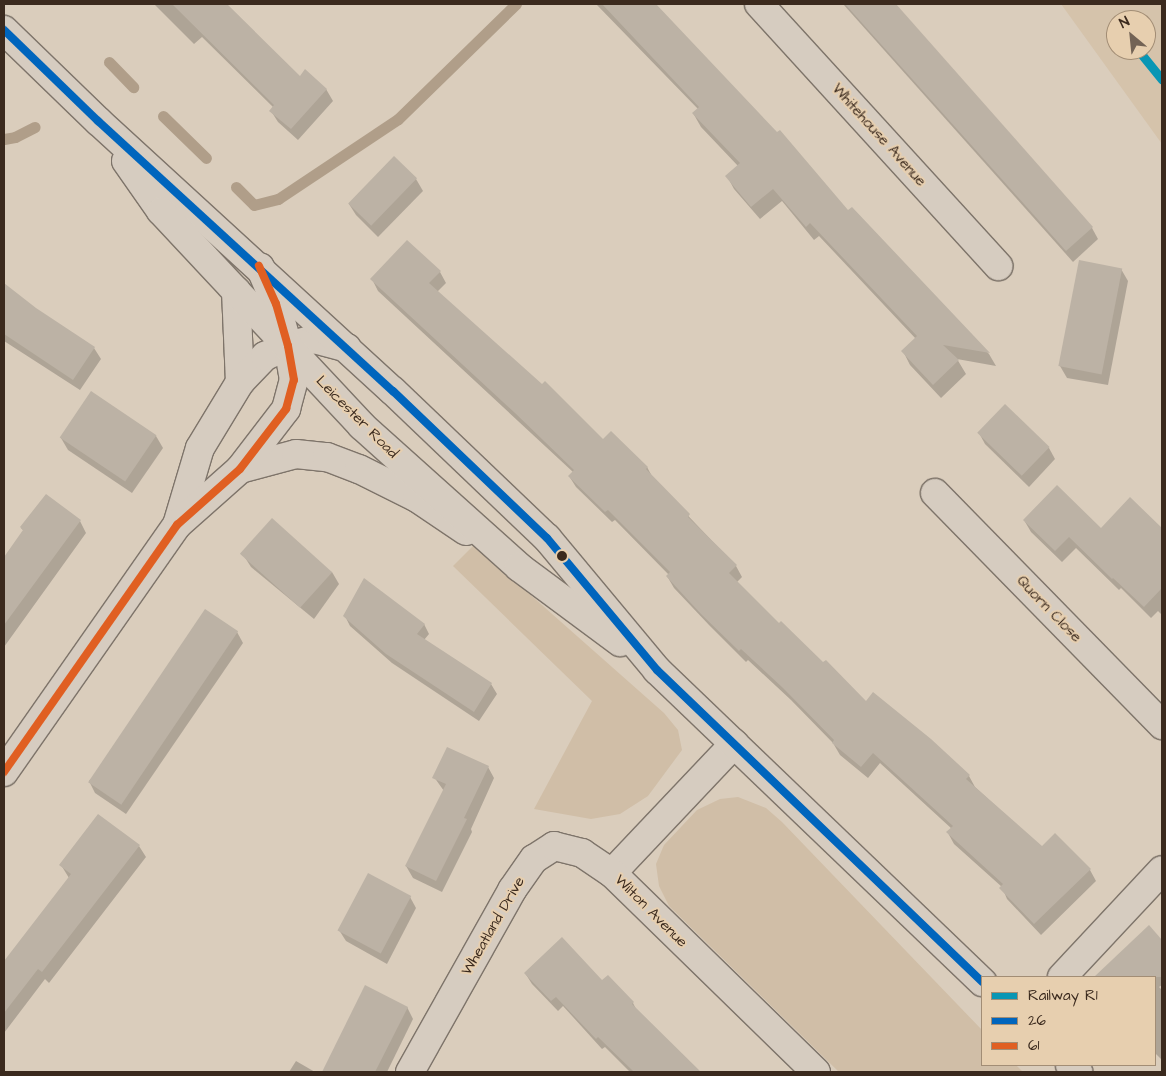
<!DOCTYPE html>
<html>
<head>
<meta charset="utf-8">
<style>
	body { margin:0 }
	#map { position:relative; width:1166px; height:1076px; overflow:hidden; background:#dacdbc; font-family:"Architects Daughter",sans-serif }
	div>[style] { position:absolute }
	.built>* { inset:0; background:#d5c3ab }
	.green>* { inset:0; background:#d0bea7 }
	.shadow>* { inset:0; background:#0003 }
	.stream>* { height:11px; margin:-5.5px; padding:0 5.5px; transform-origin:5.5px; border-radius:5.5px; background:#b09e89 }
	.building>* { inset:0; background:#bcb2a5; transform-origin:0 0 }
	.roads { filter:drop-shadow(1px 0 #7e746a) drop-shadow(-1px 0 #7e746a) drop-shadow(0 1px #7e746a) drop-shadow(0 -1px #7e746a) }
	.street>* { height:28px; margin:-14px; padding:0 14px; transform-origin:14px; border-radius:14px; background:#d6ccc0 }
	.secondary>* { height:28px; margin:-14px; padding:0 14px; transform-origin:14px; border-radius:14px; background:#d6ccc0 }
	.highway>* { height:28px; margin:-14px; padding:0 14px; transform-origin:14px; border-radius:14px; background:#d6ccc0 }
	.bus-1>* { height:8px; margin:-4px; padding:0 4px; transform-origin:4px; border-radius:4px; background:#0065bd }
	.bus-2>* { height:8px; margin:-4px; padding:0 4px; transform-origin:4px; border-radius:4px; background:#e05f22 }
	.rail-1>* { height:9px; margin:-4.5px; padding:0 4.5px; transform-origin:4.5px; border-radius:4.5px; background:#0996b4 }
	.dots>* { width:14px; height:14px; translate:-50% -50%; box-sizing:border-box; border:2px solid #e7cfaf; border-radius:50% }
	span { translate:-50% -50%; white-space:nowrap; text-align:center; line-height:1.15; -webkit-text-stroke:4px #e7cfaf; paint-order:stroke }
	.street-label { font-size:15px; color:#3b2a1e }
	.frame { position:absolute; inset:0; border:5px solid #3b2a1e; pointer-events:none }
	.legend { position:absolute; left:981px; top:976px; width:175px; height:90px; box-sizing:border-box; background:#e7cfaf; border:1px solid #a28d75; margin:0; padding:6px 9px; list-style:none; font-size:15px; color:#3b2a1e }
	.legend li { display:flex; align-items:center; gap:10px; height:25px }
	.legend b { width:25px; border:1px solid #a28d75 }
	.north { position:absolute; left:1106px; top:10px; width:50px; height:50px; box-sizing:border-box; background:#e7cfaf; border:1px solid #a28d75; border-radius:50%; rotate:332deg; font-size:14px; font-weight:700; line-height:20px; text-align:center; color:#3b2a1e }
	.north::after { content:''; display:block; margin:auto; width:18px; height:22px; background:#736355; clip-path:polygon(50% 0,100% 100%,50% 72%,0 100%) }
</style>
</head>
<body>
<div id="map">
	<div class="built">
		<i style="clip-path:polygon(evenodd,1061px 4px,1162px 4px,1162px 144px,1061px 4px,1116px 20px,1146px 20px,1146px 50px,1116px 50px,1116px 20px)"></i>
	</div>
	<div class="green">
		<i style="clip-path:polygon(474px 545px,664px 713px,678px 730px,682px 750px,648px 796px,620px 814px,591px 819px,534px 809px,592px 701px,453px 566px)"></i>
		<i style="clip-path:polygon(738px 797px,766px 808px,782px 822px,982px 1030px,982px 1065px,1016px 1065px,1023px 1072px,839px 1072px,669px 906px,659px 886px,656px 864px,664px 845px,697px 810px,720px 799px)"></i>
	</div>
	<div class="shadow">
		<i style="clip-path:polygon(154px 4px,224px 4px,300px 77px,326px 89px,333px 101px,298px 140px,278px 122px,271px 111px,274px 108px,202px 37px,194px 44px)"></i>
		<i style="clip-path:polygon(596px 4px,655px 4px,848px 212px,852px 208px,989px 354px,996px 366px,957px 359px,966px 374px,941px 398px,910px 365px,903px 351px,916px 339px,819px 236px,814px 240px,782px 201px,760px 219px,734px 189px,727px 176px,738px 166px,701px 127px,693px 113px,698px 109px)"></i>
		<i style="clip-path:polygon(843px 4px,894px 4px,1092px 228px,1098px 239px,1073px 262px)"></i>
		<i style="clip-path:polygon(394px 157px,416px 179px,423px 191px,378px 237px,356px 215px,349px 204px)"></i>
		<i style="clip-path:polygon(1121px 269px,1128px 281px,1108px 385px,1067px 378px,1060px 366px)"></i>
		<i style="clip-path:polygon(440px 272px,446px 283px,437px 292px,603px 440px,647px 467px,654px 480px,736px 566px,742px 577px,736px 583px,779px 625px,866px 703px,969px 776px,975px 787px,1042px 848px,1055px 835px,1090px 870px,1096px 881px,1041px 935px,1007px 899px,1002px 887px,954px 844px,948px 833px,952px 829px,880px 763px,868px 778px,840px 755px,833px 743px,791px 700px,748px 660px,746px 662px,709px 625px,674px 588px,667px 576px,669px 575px,615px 520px,612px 522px,576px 487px,569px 476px,573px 472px,378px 291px,372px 279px)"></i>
		<i style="clip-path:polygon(4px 285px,35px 309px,94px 348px,101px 359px,80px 390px,4px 341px)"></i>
		<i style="clip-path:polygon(92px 393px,156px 436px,163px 448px,132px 493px,68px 450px,61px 438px)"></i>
		<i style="clip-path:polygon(979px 433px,1049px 448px,1055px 459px,1029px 487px,985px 444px)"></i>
		<i style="clip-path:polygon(1024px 520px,1101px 529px,1161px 529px,1162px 615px,1158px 611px,1151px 618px,1121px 588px,1119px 590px,1076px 548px,1062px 562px,1031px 532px)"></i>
		<i style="clip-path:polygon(80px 521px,86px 533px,4px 647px,4px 559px,24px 531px,21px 528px)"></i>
		<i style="clip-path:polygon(244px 556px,332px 572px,339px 584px,314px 619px,251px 567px)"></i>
		<i style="clip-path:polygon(345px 616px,424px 624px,429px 634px,424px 640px,491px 684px,497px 694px,479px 721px,392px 663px,350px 626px)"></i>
		<i style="clip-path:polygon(237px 632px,243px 643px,126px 814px,95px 793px,89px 781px)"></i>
		<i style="clip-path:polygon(488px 767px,494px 778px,471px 829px,472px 832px,442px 892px,413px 878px,406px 866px,444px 791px,434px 777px)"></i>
		<i style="clip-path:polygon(139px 846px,146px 857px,49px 983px,45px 979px,4px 1033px,4px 965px,69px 878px,61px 865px)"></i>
		<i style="clip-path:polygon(410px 897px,416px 908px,387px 964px,346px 941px,339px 930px)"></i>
		<i style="clip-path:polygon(1149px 927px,1162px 941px,1162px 985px,1159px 987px,1162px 990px,1162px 1060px,1155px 1053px,1155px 977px,1096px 977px)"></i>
		<i style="clip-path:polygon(525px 973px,602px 982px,633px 1003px,637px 1011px,698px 1072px,630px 1072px,605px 1047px,602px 1049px,563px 1006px,558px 1011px,532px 984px)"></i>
		<i style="clip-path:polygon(407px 1007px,413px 1019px,387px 1072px,359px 1072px,340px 1063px)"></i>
		<i style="clip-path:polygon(296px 1061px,315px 1072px,289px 1072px)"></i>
	</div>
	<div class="stream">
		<i style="left:109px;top:62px;width:35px;rotate:46deg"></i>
		<i style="left:163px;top:116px;width:60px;rotate:44.3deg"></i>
		<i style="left:4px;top:139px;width:11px;rotate:-10deg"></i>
		<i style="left:15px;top:137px;width:22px;rotate:-27deg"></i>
		<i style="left:236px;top:187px;width:25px;rotate:45deg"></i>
		<i style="left:254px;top:205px;width:25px;rotate:-14deg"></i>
		<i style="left:278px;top:199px;width:144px;rotate:-33.7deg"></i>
		<i style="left:398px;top:119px;width:165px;rotate:-44.3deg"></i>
	</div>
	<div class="building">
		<i style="clip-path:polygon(172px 4px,227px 4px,300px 76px,305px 69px,327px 89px,291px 129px,269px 111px,274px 105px)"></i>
		<i style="clip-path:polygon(602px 4px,656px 4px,777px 132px,780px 130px,848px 210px,852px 207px,990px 353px,943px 345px,959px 360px,933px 385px,901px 351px,917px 336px,810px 223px,806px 227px,773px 189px,751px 207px,725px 176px,740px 163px,692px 113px,699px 107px)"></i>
		<i style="clip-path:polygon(845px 4px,896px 4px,1093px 227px,1066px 251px)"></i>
		<i style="left:394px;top:156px;width:32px;height:66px;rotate:44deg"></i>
		<i style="clip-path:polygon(407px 240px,441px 271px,429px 283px,542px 384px,545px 381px,603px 439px,611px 431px,648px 467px,646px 469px,690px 514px,688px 517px,737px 565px,729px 573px,779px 623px,781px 621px,823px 662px,826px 660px,866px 701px,873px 692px,931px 739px,970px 775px,966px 779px,1042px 846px,1055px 833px,1091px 869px,1034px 924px,999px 888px,1003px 884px,946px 832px,953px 826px,873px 753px,861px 767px,832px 743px,834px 740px,783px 688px,741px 649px,739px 651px,701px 614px,666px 576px,670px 572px,608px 510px,605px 512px,568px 476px,574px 470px,515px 413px,370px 279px)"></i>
		<i style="left:1079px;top:260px;width:44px;height:108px;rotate:11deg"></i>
		<i style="clip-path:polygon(4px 283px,36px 308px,95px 347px,73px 380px,4px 334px)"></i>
		<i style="left:91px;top:391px;width:79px;height:56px;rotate:34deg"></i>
		<i style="left:1005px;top:404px;width:62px;height:40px;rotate:44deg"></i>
		<i style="clip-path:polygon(1057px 485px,1101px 528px,1130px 497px,1162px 528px,1162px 588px,1144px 607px,1113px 578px,1112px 579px,1069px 537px,1055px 551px,1023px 520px)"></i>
		<i style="clip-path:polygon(46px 494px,81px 520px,4px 625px,4px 557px,23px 530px,20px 527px)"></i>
		<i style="left:272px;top:518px;width:81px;height:48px;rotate:42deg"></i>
		<i style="clip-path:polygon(364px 578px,425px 624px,417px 634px,492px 683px,474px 712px,386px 654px,343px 616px)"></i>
		<i style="left:205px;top:609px;width:40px;height:209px;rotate:34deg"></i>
		<i style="clip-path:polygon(447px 747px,489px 766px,464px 818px,467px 819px,436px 881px,405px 866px,446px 784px,432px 778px)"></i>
		<i style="clip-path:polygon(98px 814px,140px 845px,42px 972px,38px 969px,4px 1013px,4px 961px,71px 874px,59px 865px)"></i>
		<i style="left:368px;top:873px;width:49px;height:65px;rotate:28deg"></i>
		<i style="clip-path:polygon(1149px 925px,1162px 940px,1162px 977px,1094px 977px)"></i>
		<i style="clip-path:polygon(562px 937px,602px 980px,608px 975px,634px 1002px,632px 1004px,701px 1072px,634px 1072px,598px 1037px,596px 1039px,556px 997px,551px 1001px,524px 973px)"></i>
		<i style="clip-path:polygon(365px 985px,408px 1007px,375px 1072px,322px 1072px)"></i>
	</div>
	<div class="roads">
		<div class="street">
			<i style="left:759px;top:4px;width:355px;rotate:47.6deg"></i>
			<i style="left:935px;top:493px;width:325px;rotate:45.6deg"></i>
			<i style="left:612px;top:873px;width:178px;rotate:-46.6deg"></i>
			<i style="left:1062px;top:977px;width:146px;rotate:-46.9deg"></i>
			<i style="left:410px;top:1072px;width:209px;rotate:-60.7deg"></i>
			<i style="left:512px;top:890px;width:38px;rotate:-55deg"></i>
			<i style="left:534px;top:859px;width:24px;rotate:-33deg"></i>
			<i style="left:554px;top:846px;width:29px;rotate:14deg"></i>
			<i style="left:582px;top:853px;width:36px;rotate:34deg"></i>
			<i style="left:612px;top:873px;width:285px;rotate:44.3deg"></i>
		</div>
		<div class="secondary">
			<i style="left:236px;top:291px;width:91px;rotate:87.5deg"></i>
			<i style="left:240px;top:469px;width:58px;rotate:-15deg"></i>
			<i style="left:296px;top:454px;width:31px;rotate:6deg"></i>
			<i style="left:327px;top:457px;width:34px;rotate:21deg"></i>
			<i style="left:359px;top:469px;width:65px;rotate:26.6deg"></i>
			<i style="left:417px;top:498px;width:59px;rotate:34deg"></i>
			<i style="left:177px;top:525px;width:80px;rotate:-73.4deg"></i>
			<i style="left:200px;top:448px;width:77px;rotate:-58.8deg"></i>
			<i style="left:240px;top:382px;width:36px;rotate:-46deg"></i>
			<i style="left:265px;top:356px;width:25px;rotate:-23deg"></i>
			<i style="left:288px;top:346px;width:27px;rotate:-15deg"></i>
			<i style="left:314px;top:339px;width:34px;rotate:15deg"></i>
			<i style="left:4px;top:772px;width:302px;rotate:-55deg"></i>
			<i style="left:177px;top:525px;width:84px;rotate:-41.6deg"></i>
			<i style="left:240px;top:469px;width:76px;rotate:-52.5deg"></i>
			<i style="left:286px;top:409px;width:30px;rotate:-75deg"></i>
			<i style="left:294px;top:380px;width:35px;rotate:-100deg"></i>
			<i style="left:288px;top:346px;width:44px;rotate:-105.9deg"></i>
			<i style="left:276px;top:304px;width:40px;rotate:-113.4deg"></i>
		</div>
		<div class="highway">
			<i style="left:4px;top:30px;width:131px;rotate:44.1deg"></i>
			<i style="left:98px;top:121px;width:400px;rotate:42.5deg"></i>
			<i style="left:393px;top:391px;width:213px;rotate:43.7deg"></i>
			<i style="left:547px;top:538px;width:172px;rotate:50.2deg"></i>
			<i style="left:657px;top:670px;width:451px;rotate:43.8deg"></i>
			<i style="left:126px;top:161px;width:61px;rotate:55deg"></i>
			<i style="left:161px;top:211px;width:294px;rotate:46.9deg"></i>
			<i style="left:362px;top:426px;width:211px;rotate:41.9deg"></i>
			<i style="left:519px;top:567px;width:126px;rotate:36.6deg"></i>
			<i style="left:1070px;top:1065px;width:11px;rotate:41deg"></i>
		</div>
	</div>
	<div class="bus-1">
		<i style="left:4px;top:30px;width:131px;rotate:44.1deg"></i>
		<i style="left:98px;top:121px;width:400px;rotate:42.5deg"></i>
		<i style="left:393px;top:391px;width:213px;rotate:43.7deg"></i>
		<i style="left:547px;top:538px;width:172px;rotate:50.2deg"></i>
		<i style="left:657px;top:670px;width:451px;rotate:43.8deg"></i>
	</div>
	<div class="bus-2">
		<i style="left:4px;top:772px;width:302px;rotate:-55deg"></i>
		<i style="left:177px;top:525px;width:84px;rotate:-41.6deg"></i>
		<i style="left:240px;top:469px;width:76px;rotate:-52.5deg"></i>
		<i style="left:286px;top:409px;width:30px;rotate:-75deg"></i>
		<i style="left:294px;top:380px;width:35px;rotate:-100deg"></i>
		<i style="left:288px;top:346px;width:44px;rotate:-105.9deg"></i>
		<i style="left:276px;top:304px;width:42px;rotate:-114.1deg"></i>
	</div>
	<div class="rail-1">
		<i style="left:1138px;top:50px;width:38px;rotate:51deg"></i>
	</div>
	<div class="dots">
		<i style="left:562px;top:556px;background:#3b2a1e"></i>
	</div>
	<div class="street-label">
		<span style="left:879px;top:135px;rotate:48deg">Whitehouse Avenue</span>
		<span style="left:357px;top:417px;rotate:45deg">Leicester Road</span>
		<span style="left:1049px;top:609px;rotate:46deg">Quorn Close</span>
		<span style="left:651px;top:911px;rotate:45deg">Wilton Avenue</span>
		<span style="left:493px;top:926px;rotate:-60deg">Wheatland Drive</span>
	</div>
	<div class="frame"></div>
	<ul class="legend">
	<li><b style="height:6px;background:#0996b4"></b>Railway R1</li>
	<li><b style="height:6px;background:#0065bd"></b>26</li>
	<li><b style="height:6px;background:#e05f22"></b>61</li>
	</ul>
	<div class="north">N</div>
</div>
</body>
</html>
